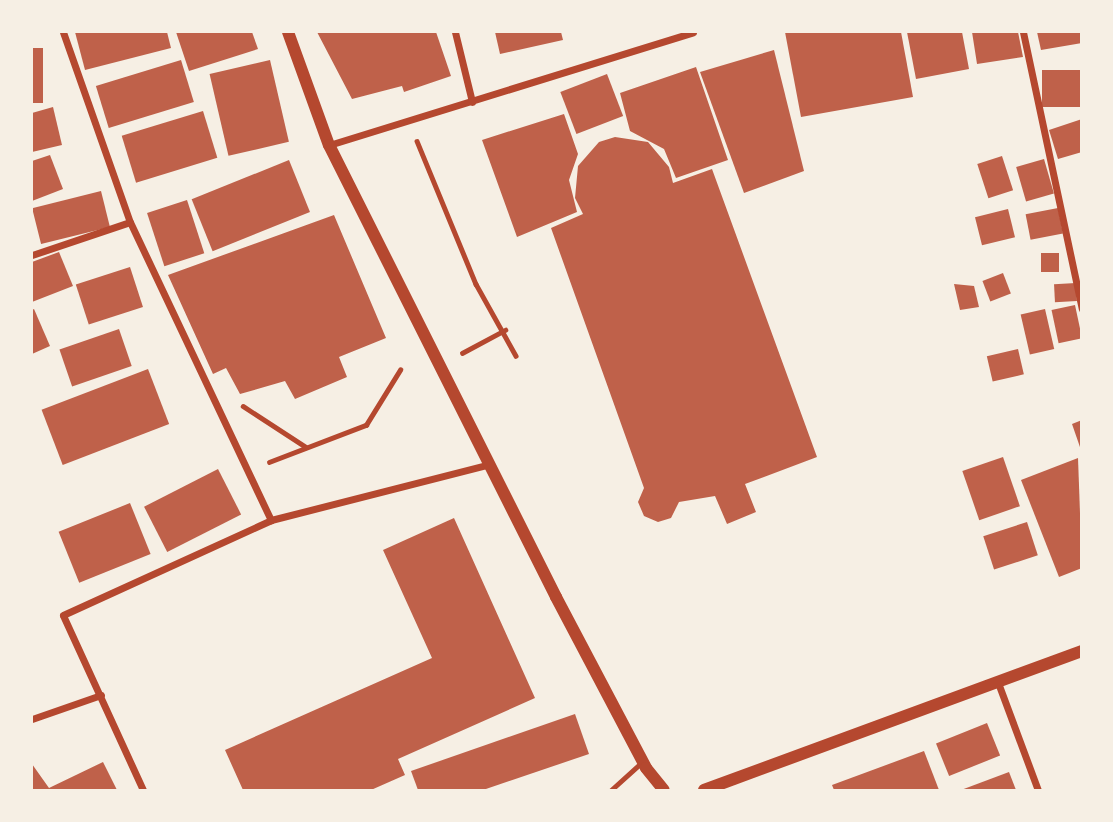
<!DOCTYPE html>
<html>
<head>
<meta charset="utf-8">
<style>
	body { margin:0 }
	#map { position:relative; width:1113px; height:822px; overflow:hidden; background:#f6efe4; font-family:"Playfair Display",serif }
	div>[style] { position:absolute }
	.building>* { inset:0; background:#bf614a; transform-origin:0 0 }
	.path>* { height:4.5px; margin:-2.25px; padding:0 2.25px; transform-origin:2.25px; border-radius:2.25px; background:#b5482f }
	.service>* { height:5px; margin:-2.5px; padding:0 2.5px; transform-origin:2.5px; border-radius:2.5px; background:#b5482f }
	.minor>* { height:7px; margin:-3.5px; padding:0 3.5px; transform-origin:3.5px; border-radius:3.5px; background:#b5482f }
	.tertiary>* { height:12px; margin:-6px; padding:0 6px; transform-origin:6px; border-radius:6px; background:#b5482f }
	span { translate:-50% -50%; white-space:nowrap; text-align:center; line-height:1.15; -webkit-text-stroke:5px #f6efe4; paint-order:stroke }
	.frame { position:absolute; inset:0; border:33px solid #f6efe4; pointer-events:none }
</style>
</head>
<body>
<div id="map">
	<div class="building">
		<i style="clip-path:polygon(75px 32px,167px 32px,171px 48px,85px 70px)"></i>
		<i style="clip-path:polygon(176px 32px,252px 32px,258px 49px,189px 71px)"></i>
		<i style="clip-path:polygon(317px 32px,436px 32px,451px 76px,404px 92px,402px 86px,352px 99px)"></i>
		<i style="clip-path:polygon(495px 32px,561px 32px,563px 40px,500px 54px)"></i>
		<i style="clip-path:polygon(785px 32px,901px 32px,913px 97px,801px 117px)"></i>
		<i style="clip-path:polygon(907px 32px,962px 32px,969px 69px,916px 79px)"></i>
		<i style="clip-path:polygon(972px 32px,1018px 32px,1023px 57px,977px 64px)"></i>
		<i style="clip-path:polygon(1037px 32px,1081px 32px,1082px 43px,1041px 50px)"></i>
		<i style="left:32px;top:48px;width:11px;height:55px"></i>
		<i style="clip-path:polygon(774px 50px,804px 171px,744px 193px,700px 72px)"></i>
		<i style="left:181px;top:60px;width:44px;height:89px;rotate:73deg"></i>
		<i style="left:270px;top:60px;width:84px;height:62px;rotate:77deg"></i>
		<i style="clip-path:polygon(696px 67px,728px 160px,676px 178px,664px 149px,630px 131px,620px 93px)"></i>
		<i style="left:1082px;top:70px;width:37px;height:40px;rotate:90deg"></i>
		<i style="left:607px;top:74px;width:45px;height:50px;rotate:69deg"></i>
		<i style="clip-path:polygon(53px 107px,62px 145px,32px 152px,32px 113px)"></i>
		<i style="left:203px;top:111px;width:49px;height:85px;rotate:73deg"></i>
		<i style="clip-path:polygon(564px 114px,578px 154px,569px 180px,577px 212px,517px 237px,482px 140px)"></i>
		<i style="clip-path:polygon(1082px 119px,1082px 152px,1058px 159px,1049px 130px)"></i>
		<i style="clip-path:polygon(615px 137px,648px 142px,669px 167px,673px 183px,712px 169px,817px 457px,745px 484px,756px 512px,727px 524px,715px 496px,679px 502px,671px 518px,658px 522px,644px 516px,638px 502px,644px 488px,551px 228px,583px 214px,575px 198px,578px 166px,599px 142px)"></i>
		<i style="clip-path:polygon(50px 155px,63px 189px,32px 201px,32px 161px)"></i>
		<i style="left:1002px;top:156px;width:36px;height:26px;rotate:72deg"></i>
		<i style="left:1044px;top:159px;width:36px;height:29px;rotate:74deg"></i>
		<i style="left:289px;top:160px;width:56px;height:105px;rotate:68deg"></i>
		<i style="left:101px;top:191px;width:37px;height:71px;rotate:76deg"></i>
		<i style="left:187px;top:200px;width:56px;height:42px;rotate:72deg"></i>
		<i style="left:1058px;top:208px;width:26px;height:33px;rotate:79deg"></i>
		<i style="left:1008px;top:209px;width:29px;height:34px;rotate:76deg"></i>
		<i style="clip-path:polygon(334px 215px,386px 338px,339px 357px,347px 377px,295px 399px,285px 381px,240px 394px,226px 368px,213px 374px,168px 275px)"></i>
		<i style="clip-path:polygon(59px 252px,73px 286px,32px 302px,32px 262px)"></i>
		<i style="left:1041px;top:253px;width:18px;height:19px"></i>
		<i style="left:130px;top:267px;width:42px;height:57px;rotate:72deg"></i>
		<i style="left:1003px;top:273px;width:22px;height:22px;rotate:69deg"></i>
		<i style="left:1076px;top:283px;width:18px;height:22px;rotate:87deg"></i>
		<i style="clip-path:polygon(954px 284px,974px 286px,979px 307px,960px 310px)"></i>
		<i style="left:1075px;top:305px;width:34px;height:24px;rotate:78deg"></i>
		<i style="clip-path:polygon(34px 309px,50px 346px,32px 354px,32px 310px)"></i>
		<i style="left:1045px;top:309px;width:41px;height:25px;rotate:77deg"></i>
		<i style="left:119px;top:329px;width:39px;height:63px;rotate:71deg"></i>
		<i style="left:1018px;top:349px;width:26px;height:32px;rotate:77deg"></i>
		<i style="left:148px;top:369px;width:59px;height:114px;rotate:69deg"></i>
		<i style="clip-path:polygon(1082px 420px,1082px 450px,1081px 450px,1072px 424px)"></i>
		<i style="left:1003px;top:457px;width:52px;height:43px;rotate:71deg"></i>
		<i style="clip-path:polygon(1078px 458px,1082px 568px,1059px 577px,1021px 480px)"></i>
		<i style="left:218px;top:469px;width:51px;height:83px;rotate:63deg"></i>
		<i style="left:130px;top:503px;width:55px;height:77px;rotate:68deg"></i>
		<i style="clip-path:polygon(454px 518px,535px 698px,398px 759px,405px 775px,371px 790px,243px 790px,225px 750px,432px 658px,383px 550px)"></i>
		<i style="left:1027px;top:522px;width:35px;height:46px;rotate:72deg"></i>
		<i style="clip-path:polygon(575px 714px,589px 754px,483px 790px,418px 790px,411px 771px)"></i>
		<i style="left:987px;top:723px;width:35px;height:55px;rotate:68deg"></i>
		<i style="clip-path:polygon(924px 751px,939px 790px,834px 790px,832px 785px)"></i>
		<i style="clip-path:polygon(103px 762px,117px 790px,32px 790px,32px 764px,49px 788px)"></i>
		<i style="clip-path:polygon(1009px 772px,1016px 790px,961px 790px)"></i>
	</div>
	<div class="path">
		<i style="left:417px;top:141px;width:155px;rotate:67.6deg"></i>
		<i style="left:476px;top:284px;width:82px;rotate:60.9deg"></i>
		<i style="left:462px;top:353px;width:49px;rotate:-28.1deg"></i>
		<i style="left:243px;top:406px;width:75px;rotate:33.1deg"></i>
		<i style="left:269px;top:462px;width:104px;rotate:-20.9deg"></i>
		<i style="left:366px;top:425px;width:65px;rotate:-58.3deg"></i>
	</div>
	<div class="service">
		<i style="left:611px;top:790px;width:42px;rotate:-42.1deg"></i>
	</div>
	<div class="minor">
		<i style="left:63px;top:32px;width:201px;rotate:70.6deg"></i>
		<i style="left:130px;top:222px;width:330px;rotate:64.7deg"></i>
		<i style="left:455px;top:32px;width:72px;rotate:76.3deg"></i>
		<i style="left:1023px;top:32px;width:283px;rotate:78deg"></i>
		<i style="left:329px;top:145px;width:381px;rotate:-17.2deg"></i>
		<i style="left:32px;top:255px;width:103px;rotate:-18.6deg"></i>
		<i style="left:997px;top:680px;width:117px;rotate:69.6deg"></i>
		<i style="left:32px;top:719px;width:73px;rotate:-19.2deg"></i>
		<i style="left:143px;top:790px;width:192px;rotate:-114.6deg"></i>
		<i style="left:63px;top:615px;width:229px;rotate:-24.5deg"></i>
		<i style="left:271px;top:520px;width:226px;rotate:-14.3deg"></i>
	</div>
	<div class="tertiary">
		<i style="left:288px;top:32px;width:120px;rotate:70.1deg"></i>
		<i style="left:329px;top:145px;width:506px;rotate:63.33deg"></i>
		<i style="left:556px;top:597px;width:193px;rotate:62.2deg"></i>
		<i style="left:646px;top:768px;width:28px;rotate:51deg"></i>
		<i style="left:704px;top:790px;width:403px;rotate:-20.2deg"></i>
	</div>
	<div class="frame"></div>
</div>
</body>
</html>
